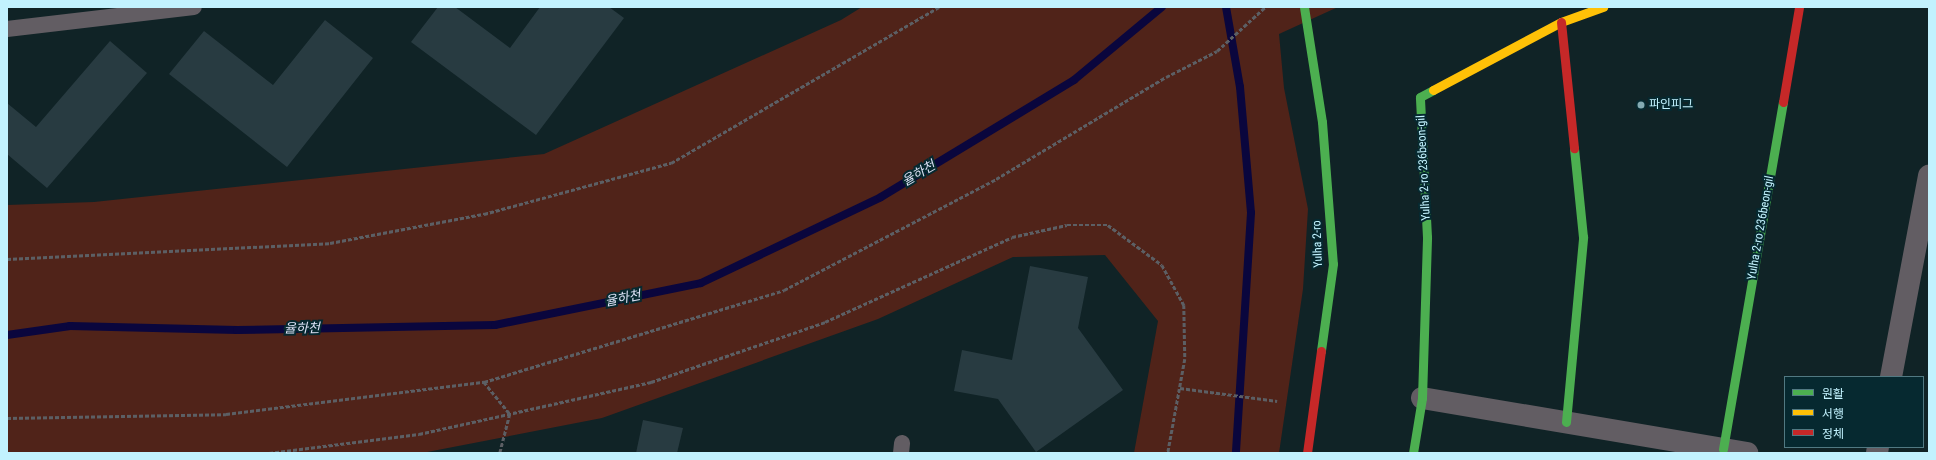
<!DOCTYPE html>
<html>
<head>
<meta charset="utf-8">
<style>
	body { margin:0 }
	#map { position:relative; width:1936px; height:460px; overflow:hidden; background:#102326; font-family:"Roboto Condensed","Noto Sans KR",sans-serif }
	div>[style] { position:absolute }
	.green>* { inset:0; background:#502319 }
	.stream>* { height:8px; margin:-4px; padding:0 4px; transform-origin:4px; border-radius:4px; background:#0a063d }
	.building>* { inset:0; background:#283b41 }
	.path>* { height:2.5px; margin-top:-1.25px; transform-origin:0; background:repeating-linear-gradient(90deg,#5c5f64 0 4px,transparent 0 6px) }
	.lane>* { height:16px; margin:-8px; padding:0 8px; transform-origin:8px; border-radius:8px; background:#625d63 }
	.street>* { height:22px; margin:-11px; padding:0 11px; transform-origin:11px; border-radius:11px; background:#625d63 }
	.fast>* { height:9px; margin:-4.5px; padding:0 4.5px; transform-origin:4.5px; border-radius:4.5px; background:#4caf50 }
	.slow>* { height:9px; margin:-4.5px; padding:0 4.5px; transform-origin:4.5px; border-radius:4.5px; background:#ffc107 }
	.jam>* { height:9px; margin:-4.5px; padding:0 4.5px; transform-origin:4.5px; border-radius:4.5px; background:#c62828 }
	.dots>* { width:11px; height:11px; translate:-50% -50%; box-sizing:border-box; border:2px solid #062930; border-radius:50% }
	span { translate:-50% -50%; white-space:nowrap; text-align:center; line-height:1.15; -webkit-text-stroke:4px #062930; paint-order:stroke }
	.poi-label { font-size:12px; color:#c2f2fe }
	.left { translate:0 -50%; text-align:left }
	.street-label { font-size:12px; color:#c2f2fe }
	.water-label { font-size:13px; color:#dee3f7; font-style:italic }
	.frame { position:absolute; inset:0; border:8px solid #c2f2fe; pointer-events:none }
	.legend { position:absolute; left:1784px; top:376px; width:140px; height:72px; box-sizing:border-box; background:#062930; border:1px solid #517982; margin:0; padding:5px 7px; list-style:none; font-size:12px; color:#c2f2fe }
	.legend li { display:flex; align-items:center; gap:8px; height:20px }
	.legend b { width:20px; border:1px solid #517982 }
</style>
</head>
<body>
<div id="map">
	<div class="green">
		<i style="clip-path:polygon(862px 7px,1338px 7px,1279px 34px,1284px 88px,1308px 209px,1303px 289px,1279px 453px,1134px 453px,1158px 321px,1105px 255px,1013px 257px,878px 319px,602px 418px,422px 453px,7px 453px,7px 205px,94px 202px,544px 154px,841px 20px)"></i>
	</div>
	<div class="stream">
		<i style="left:1226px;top:7px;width:81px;rotate:80.1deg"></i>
		<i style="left:1240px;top:87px;width:126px;rotate:85deg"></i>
		<i style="left:1251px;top:213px;width:240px;rotate:93.6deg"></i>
		<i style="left:7px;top:335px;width:64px;rotate:-8.1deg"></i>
		<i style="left:70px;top:326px;width:167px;rotate:1.4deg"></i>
		<i style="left:237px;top:330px;width:258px;rotate:-1.1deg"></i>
		<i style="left:495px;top:325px;width:210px;rotate:-11.5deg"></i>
		<i style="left:701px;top:283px;width:199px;rotate:-25.5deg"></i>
		<i style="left:881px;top:197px;width:226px;rotate:-31.2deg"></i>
		<i style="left:1074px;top:80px;width:114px;rotate:-39.7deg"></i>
	</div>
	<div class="building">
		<i style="clip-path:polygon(438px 7px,455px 7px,510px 48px,540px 7px,609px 7px,624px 18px,536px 135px,411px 42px)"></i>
		<i style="clip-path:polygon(325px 20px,373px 58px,287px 167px,169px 74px,204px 31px,273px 85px)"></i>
		<i style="clip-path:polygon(110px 41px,147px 73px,47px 188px,7px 154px,7px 103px,36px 127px)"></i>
		<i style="clip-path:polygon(1030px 266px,1088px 277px,1078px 328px,1123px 390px,1036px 452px,998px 399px,954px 391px,962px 350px,1012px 360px)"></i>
		<i style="clip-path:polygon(643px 420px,683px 428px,677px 453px,636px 453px)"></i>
	</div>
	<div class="path">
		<i style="left:7px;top:259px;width:323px;rotate:-2.8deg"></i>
		<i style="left:330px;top:243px;width:157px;rotate:-10.7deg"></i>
		<i style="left:484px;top:214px;width:194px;rotate:-15.3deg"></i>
		<i style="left:671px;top:163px;width:310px;rotate:-30.2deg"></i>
		<i style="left:484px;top:382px;width:41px;rotate:50.9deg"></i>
		<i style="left:510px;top:414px;width:40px;rotate:104.4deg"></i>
		<i style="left:1180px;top:388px;width:98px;rotate:7.6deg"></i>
		<i style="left:7px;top:418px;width:219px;rotate:-1deg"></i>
		<i style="left:226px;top:414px;width:260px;rotate:-7.1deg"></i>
		<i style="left:484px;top:382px;width:314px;rotate:-17deg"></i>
		<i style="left:784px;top:290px;width:239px;rotate:-27.6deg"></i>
		<i style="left:996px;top:179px;width:198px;rotate:-31deg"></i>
		<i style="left:1166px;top:77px;width:57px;rotate:-27deg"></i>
		<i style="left:1217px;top:51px;width:65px;rotate:-42.5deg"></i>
		<i style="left:269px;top:453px;width:151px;rotate:-7.2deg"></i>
		<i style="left:419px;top:434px;width:238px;rotate:-12.6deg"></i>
		<i style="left:651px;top:382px;width:184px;rotate:-19deg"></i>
		<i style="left:825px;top:322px;width:205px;rotate:-24.4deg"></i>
		<i style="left:1012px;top:237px;width:56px;rotate:-12.3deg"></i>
		<i style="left:1067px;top:225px;width:41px"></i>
		<i style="left:1108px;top:225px;width:67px;rotate:36.5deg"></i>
		<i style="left:1162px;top:265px;width:46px;rotate:61.2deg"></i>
		<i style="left:1184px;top:305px;width:54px;rotate:88.9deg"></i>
		<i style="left:1185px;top:359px;width:96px;rotate:100.3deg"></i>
	</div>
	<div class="lane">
		<i style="left:7px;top:29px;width:188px;rotate:-6.7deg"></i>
		<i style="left:901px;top:453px;width:10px;rotate:-84deg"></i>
	</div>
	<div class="street">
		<i style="left:1891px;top:377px;width:205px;rotate:-79.3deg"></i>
		<i style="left:1422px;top:398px;width:330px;rotate:9.6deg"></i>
		<i style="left:1877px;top:453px;width:6px;rotate:-81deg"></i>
	</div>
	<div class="fast">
		<i style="left:1304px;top:7px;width:116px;rotate:81.1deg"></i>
		<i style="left:1322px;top:122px;width:142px;rotate:85.6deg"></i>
		<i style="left:1333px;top:264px;width:88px;rotate:97.9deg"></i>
		<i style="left:1566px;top:422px;width:186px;rotate:-84.7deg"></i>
		<i style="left:1583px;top:237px;width:89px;rotate:-95.8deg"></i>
		<i style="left:1723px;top:449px;width:352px;rotate:-80.2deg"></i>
		<i style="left:1413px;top:453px;width:56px;rotate:-80.7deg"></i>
		<i style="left:1422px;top:398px;width:161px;rotate:-88.2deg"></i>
		<i style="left:1427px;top:237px;width:140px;rotate:-92.9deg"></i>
		<i style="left:1420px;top:97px;width:15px;rotate:-28deg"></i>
	</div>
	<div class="slow">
		<i style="left:1433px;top:90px;width:145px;rotate:-28deg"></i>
		<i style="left:1561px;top:22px;width:45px;rotate:-19.7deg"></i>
	</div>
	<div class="jam">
		<i style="left:1561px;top:22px;width:127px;rotate:84.1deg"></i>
		<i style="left:1783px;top:102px;width:96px;rotate:-80.4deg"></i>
		<i style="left:1307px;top:453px;width:103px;rotate:-82.2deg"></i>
	</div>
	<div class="dots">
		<i style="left:1641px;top:105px;background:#84aab2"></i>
	</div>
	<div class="poi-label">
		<span class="left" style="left:1649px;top:105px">파인피그</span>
	</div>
	<div class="street-label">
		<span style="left:1424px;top:168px;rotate:-93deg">Yulha 2-ro 236beon-gil</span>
		<span style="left:1761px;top:228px;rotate:-80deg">Yulha 2-ro 236beon-gil</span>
		<span style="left:1318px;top:244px;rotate:-92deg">Yulha 2-ro</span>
	</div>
	<div class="water-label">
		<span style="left:919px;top:174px;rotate:-31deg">율하천</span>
		<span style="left:623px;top:299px;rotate:-11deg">율하천</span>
		<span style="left:302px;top:329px;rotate:-1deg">율하천</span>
	</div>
	<div class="frame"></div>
	<ul class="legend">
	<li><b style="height:5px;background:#4caf50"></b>원활</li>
	<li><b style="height:5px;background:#ffc107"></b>서행</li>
	<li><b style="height:5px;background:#c62828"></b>정체</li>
	</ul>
</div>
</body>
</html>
